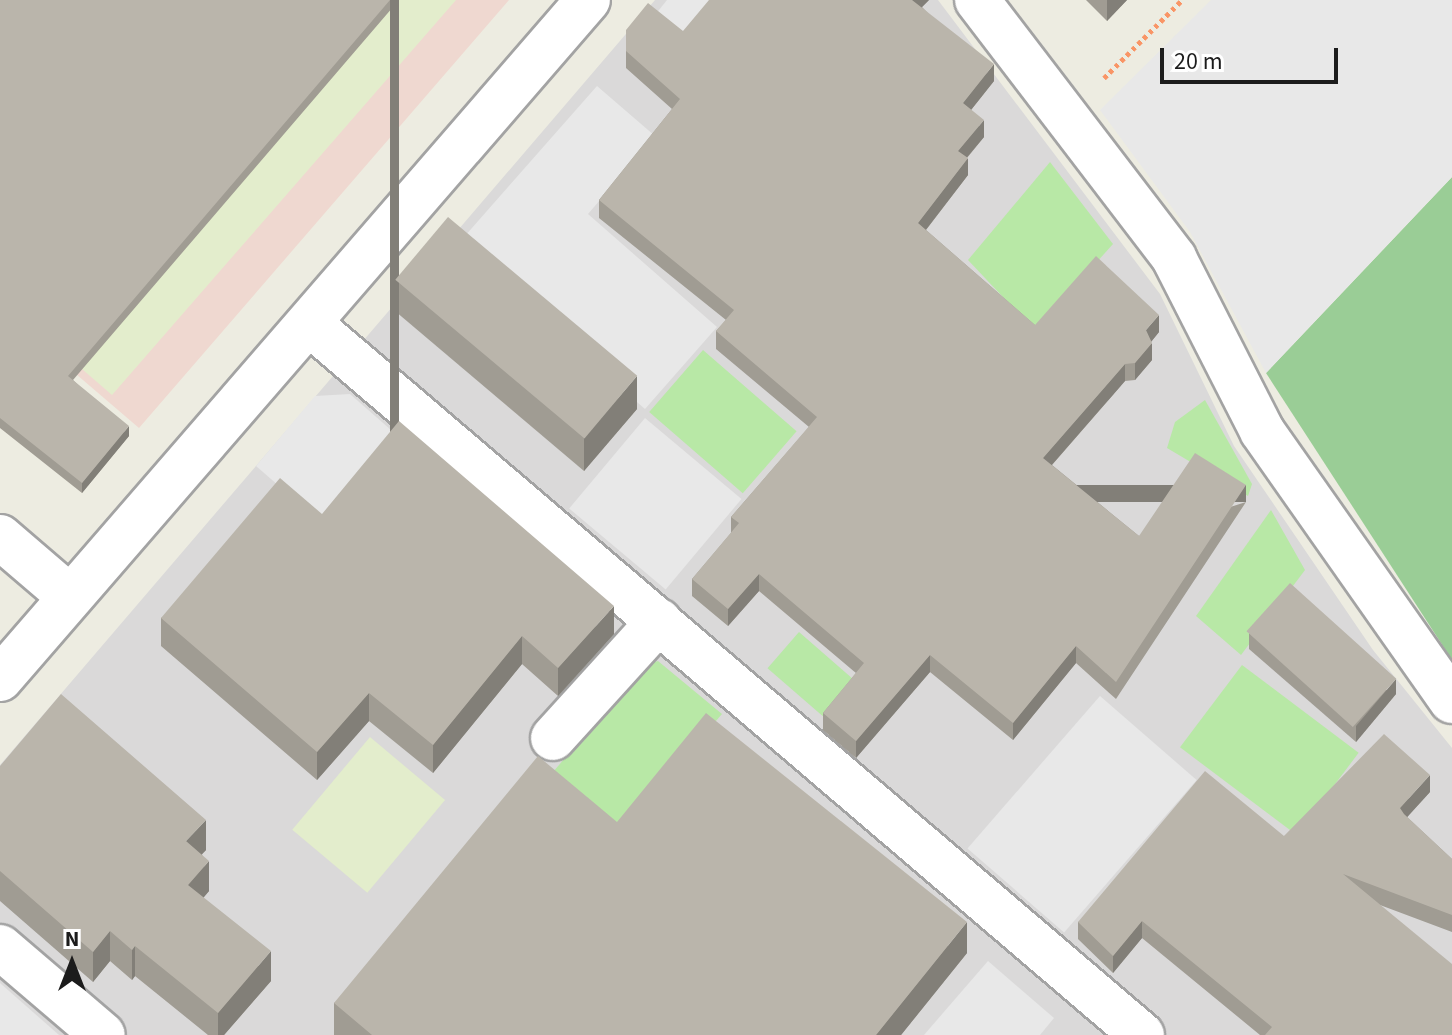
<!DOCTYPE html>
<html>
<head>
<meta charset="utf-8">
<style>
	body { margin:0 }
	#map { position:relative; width:1452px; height:1035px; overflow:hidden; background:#edece1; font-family:"Source Sans 3",sans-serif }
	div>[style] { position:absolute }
	.residential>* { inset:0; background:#dad9d9 }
	.commercial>* { inset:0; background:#efd8d0 }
	.farmland>* { inset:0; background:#e3edcc; transform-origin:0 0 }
	.grass>* { inset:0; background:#b8e8a6; transform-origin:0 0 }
	.forest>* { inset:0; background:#9acd96 }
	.parking>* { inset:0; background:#e8e8e8; transform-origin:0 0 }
	.path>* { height:5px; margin-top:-2.5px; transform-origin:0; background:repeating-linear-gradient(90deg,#f99566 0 4px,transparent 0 8px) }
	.roads { filter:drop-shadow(2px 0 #a3a3a3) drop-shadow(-2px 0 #a3a3a3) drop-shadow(0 2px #a3a3a3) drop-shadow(0 -2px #a3a3a3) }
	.minor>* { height:44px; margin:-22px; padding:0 22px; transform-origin:22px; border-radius:22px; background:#fff }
	.wall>* { inset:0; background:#a09c93 }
	.shaded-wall>* { inset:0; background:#827f78; transform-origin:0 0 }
	.building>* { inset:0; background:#bab5ab; transform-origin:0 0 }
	span { translate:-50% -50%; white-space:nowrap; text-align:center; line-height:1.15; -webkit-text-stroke:8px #fff; paint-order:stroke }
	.north { position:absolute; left:32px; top:923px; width:80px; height:80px; -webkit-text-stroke:6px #fff; paint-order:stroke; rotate:0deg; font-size:22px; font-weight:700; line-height:32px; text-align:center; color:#1c1c1c }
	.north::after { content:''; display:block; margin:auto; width:28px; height:36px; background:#1c1c1c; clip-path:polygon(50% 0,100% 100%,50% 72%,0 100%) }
	.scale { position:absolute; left:1160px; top:48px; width:178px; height:36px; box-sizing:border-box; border:4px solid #1c1c1c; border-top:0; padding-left:10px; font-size:24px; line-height:28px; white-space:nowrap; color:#1c1c1c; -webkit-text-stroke:6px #fff; paint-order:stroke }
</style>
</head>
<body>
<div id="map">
	<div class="residential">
		<i style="clip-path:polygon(655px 0,938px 0,1160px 294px,1234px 446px,1373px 650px,1452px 748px,1452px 1035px,0 1035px,0 765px)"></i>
	</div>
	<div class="commercial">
		<i style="clip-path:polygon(0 0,509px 0,139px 428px,0 309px)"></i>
	</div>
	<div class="farmland">
		<i style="clip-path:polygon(0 0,456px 0,112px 395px,0 298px)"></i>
		<i style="left:370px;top:737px;width:98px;height:121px;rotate:40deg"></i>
	</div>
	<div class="grass">
		<i style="clip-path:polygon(1050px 162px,1113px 244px,1035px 331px,968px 260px)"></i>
		<i style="left:703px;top:350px;width:124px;height:82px;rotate:41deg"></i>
		<i style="clip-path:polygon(1205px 400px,1252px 484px,1248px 496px,1167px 448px,1175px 422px)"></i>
		<i style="clip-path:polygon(1271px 510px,1305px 570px,1241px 655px,1196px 616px)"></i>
		<i style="left:799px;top:632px;width:73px;height:48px;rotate:41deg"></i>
		<i style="clip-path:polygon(658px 661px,722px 714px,610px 843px,542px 785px,643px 666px)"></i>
		<i style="left:1242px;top:665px;width:146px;height:103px;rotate:37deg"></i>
	</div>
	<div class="forest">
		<i style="clip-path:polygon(1452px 177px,1452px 660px,1266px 373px)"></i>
	</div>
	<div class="parking">
		<i style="clip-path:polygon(667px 0,716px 0,685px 38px,655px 15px)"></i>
		<i style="clip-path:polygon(1211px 0,1452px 0,1452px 177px,1266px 373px,1190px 232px,1100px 110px)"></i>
		<i style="clip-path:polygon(597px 86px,655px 136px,588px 214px,717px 327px,645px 409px,457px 245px)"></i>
		<i style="clip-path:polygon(350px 394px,399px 437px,324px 525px,256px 466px,315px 396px)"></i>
		<i style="left:645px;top:418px;width:126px;height:118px;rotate:40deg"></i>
		<i style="left:1100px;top:696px;width:128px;height:202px;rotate:41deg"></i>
		<i style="clip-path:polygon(988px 961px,1054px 1018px,1040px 1035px,924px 1035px)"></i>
		<i style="clip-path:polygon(0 983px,59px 1035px,0 1035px)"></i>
	</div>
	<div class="path">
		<i style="left:1104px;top:78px;width:110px;rotate:-45deg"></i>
	</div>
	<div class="roads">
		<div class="minor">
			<i style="left:977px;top:0;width:325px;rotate:52.6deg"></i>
			<i style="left:1174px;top:258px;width:194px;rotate:63deg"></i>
			<i style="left:1262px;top:431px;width:330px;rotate:54.9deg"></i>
			<i style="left:311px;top:325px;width:1093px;rotate:40.51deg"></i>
			<i style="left:0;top:537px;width:92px;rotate:40.6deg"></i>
			<i style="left:0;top:679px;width:898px;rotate:-49.11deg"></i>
			<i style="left:553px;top:738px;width:158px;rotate:-47.8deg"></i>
			<i style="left:0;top:947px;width:135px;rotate:40.5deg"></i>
		</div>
	</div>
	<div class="wall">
		<i style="clip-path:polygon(0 0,399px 0,73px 380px,129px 436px,82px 493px,0 428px)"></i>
		<i style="clip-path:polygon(929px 0,922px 7px,994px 81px,971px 110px,984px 137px,967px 158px,968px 175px,926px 230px,1035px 325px,1159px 332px,1151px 342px,1152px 360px,1135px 380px,1125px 381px,1052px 465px,1139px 536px,1246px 502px,1116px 699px,1076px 663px,1013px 740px,930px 672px,856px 758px,823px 730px,823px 713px,856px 673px,759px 591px,728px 626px,692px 596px,692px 579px,731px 533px,731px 517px,809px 427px,716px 349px,716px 331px,726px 320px,599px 218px,599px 200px,672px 109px,626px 68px,626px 30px,683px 31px)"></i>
		<i style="clip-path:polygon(1086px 0,1127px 0,1107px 21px)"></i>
		<i style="clip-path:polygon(395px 279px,637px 409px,584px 471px,395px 311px)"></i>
		<i style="clip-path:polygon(322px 514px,614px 634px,558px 696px,522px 664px,433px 773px,369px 721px,317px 780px,161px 646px,161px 618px)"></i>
		<i style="clip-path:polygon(1249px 633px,1396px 694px,1356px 742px,1249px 649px)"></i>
		<i style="clip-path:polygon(0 766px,206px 850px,202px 854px,209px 891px,203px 898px,271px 981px,224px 1035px,208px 1035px,135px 976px,132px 980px,110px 961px,93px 982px,0 901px)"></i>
		<i style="clip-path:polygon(1430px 792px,1407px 817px,1452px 859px,1452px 932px,1380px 905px,1452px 1035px,1260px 1035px,1142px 938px,1113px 973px,1078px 939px,1078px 922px,1284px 836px)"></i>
		<i style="clip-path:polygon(617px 822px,967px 953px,901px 1035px,334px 1035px,334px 1003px)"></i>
	</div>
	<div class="shaded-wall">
		<i style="left:390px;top:0;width:9px;height:495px"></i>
		<i style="clip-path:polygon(912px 0,929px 0,912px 17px)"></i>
		<i style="clip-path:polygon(1107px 0,1127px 0,1107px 21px)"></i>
		<i style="clip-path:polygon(994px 64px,994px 81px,963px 120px,963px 103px)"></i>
		<i style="clip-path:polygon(984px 120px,984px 137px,958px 168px,958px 151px)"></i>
		<i style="clip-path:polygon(968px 158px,968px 175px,918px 240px,918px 223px)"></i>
		<i style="clip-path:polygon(1159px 315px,1159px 332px,1146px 348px,1146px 330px)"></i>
		<i style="clip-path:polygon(1152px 343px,1152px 360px,1135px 380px,1135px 363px)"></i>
		<i style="clip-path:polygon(1125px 364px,1125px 381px,1043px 475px,1043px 458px)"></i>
		<i style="clip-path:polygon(637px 376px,637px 409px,584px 471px,584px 438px)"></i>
		<i style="clip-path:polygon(129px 426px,129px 436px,82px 493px,82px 483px)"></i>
		<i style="left:1246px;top:485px;width:17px;height:236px;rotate:90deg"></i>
		<i style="clip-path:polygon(759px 574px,759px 591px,728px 626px,728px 609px)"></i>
		<i style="clip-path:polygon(614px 606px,614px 634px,558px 696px,558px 668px)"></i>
		<i style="clip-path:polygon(522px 636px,522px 664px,433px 773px,433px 745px)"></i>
		<i style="clip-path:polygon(1076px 646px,1076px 663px,1013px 740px,1013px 723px)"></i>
		<i style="clip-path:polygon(930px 655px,930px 672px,856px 758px,856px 741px)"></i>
		<i style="clip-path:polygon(1396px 679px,1396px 694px,1356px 742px,1356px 726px)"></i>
		<i style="clip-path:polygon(369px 693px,369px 721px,317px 780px,317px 752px)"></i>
		<i style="clip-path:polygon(1430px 775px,1430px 792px,1400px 825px,1400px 808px)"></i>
		<i style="clip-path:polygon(206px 820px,206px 850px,186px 871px,186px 841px)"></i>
		<i style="clip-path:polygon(209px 861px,209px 891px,188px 916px,188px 885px)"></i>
		<i style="clip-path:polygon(1142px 921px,1142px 938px,1113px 973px,1113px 956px)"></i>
		<i style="clip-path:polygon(967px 922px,967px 953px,901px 1035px,876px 1035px)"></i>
		<i style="clip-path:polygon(110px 931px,110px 961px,93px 982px,93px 952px)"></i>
		<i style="clip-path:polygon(135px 946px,135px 976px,132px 980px,132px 950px)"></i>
		<i style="clip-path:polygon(271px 951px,271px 981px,224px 1035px,218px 1035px,218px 1013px)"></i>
	</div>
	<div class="building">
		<i style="clip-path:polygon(0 0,390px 0,68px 376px,129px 426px,82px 483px,0 418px)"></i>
		<i style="clip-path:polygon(709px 0,912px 0,994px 64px,963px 103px,984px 120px,958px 151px,968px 158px,918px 223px,1035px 325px,1096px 256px,1159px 315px,1146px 330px,1152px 343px,1135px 363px,1125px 364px,1043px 458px,1139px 536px,1195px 453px,1246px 485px,1116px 682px,1076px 646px,1013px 723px,930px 655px,856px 741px,823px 713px,864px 663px,759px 574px,728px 609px,692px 579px,739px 523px,731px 517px,817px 417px,716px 331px,734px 310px,599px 200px,680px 99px,626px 51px,626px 30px,648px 3px,683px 31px)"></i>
		<i style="left:448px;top:217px;width:247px;height:82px;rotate:40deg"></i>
		<i style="clip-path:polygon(399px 421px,614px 606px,558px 668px,522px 636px,433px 745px,369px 693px,317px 752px,161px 618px,280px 478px,322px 514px)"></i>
		<i style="left:1290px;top:583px;width:143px;height:65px;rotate:42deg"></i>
		<i style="clip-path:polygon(61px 694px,206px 820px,186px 841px,209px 861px,188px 885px,271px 951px,218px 1013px,135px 946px,132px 950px,110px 931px,93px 952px,0 871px,0 766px)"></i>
		<i style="clip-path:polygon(706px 713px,967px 922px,876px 1035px,372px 1035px,334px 1003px,538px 756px,617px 822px)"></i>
		<i style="clip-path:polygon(1384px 734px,1430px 775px,1400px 808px,1404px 814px,1452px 859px,1452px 915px,1343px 874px,1452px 964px,1452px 1035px,1265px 1035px,1272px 1027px,1142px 921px,1113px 956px,1078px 922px,1205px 771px,1284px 836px)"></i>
	</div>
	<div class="north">N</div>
	<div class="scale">20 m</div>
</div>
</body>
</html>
